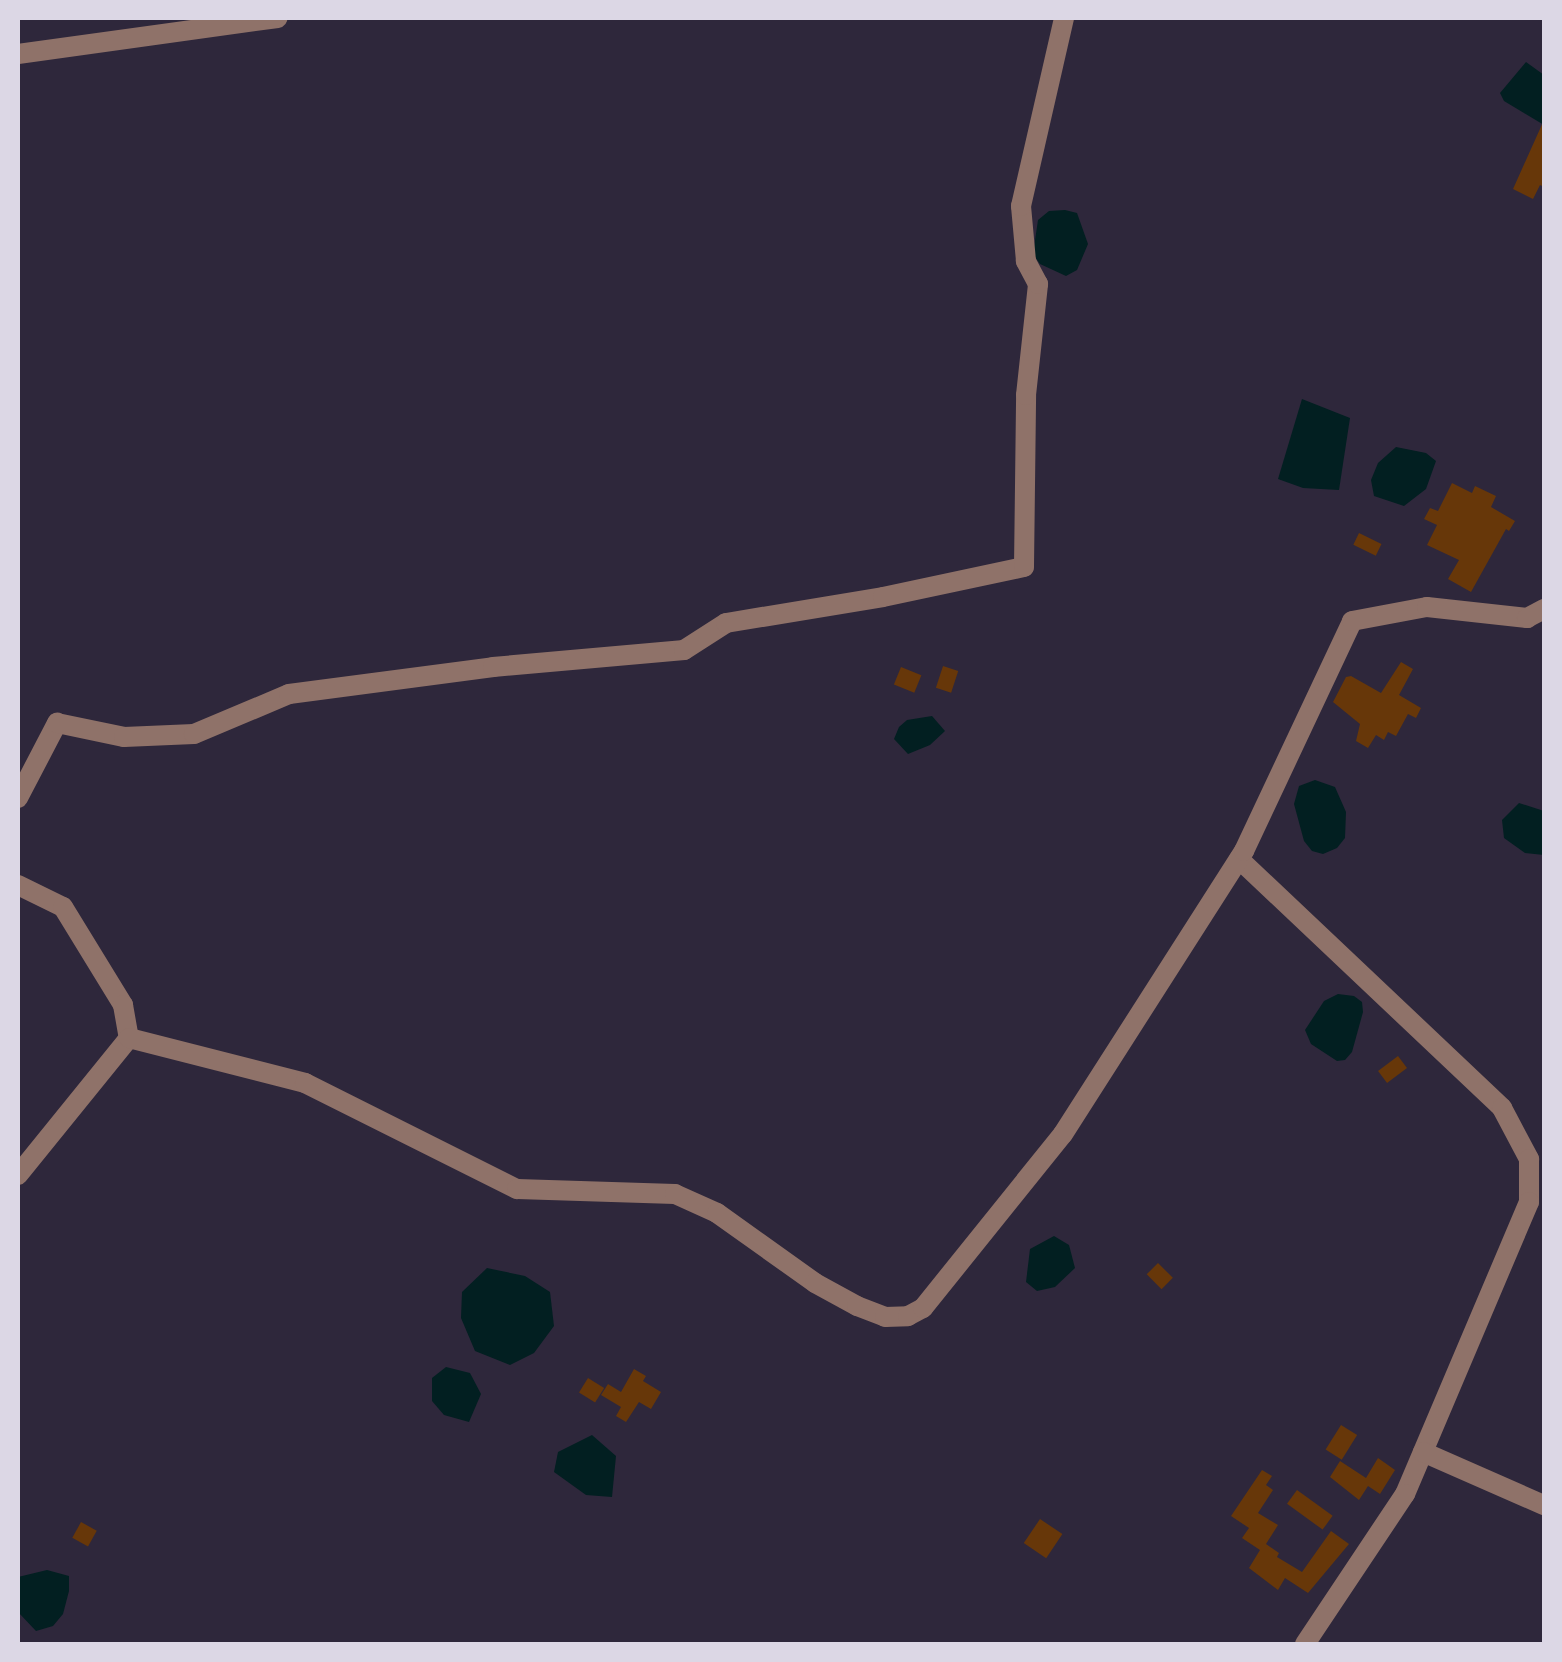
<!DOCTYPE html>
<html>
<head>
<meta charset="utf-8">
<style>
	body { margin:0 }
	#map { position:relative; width:1562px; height:1662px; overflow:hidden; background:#2e273b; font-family:Merriweather,serif }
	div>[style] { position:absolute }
	.water>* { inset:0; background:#021f21 }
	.building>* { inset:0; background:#673709; transform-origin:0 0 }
	.minor>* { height:20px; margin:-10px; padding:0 10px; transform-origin:10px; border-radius:10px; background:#8f7269 }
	span { translate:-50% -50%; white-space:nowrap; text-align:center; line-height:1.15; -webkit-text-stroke:8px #15121b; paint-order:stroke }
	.frame { position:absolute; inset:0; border:20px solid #dcd7e5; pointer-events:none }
</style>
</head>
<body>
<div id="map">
	<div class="water">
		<i style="clip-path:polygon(1526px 62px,1544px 75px,1544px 125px,1504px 101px,1500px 93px)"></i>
		<i style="clip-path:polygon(1065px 210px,1077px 213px,1088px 244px,1077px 270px,1066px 276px,1040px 264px,1033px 254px,1038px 220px,1049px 211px)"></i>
		<i style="clip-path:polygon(1302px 399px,1350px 418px,1339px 490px,1303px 488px,1278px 479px)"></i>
		<i style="clip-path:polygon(1396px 447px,1426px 453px,1436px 461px,1426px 489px,1404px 506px,1374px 496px,1371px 480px,1378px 463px)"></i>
		<i style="clip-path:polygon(932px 716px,945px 731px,930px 745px,908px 754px,894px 739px,899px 727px,907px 720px)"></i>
		<i style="clip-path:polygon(1315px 780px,1335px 787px,1346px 812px,1345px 838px,1337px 848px,1323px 854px,1312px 851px,1304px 841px,1294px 804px,1299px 786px)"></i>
		<i style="clip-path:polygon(1519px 803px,1544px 811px,1544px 855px,1525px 853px,1504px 838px,1502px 820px)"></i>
		<i style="clip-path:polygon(1338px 994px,1354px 996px,1362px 1002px,1363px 1012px,1352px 1052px,1345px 1060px,1337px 1061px,1311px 1044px,1305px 1030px,1324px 1001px)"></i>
		<i style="clip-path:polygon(1054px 1236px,1069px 1245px,1075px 1268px,1055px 1287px,1037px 1291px,1026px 1282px,1030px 1249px)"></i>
		<i style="clip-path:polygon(487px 1268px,525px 1276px,550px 1292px,554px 1326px,534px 1353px,510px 1365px,475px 1351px,461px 1318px,462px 1292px)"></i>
		<i style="clip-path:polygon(446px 1367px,470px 1373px,481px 1394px,469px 1422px,444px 1415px,432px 1401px,432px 1378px)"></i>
		<i style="clip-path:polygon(592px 1435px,616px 1456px,612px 1497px,586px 1495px,554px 1472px,558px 1452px)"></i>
		<i style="clip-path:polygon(47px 1570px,69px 1576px,69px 1591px,63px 1614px,53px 1626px,36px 1631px,18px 1612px,18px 1577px)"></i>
	</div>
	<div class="building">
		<i style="clip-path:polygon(1544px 120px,1544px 187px,1540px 185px,1533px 199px,1513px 189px)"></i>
		<i style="clip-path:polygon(1452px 483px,1472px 493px,1475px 486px,1496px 496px,1491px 507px,1515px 521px,1509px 531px,1506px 529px,1471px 592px,1448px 579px,1459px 560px,1427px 545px,1437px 525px,1424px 519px,1430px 508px,1438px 511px)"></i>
		<i style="left:1359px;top:533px;width:25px;height:13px;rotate:26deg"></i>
		<i style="clip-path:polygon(1401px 662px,1413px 669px,1399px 695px,1421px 708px,1416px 718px,1408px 714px,1396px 736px,1388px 732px,1384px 740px,1376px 735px,1368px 748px,1356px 741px,1360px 724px,1333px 702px,1346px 677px,1351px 676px,1381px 693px)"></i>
		<i style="left:943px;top:666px;width:16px;height:23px;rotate:18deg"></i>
		<i style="left:901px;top:667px;width:22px;height:19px;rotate:22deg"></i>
		<i style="left:1398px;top:1056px;width:15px;height:25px;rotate:53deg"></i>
		<i style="left:1158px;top:1263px;width:21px;height:16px;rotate:45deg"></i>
		<i style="clip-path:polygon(634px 1369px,646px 1376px,643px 1381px,661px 1392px,651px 1409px,639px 1402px,626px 1422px,616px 1416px,621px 1407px,601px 1395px,608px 1384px,621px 1392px)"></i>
		<i style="left:588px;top:1378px;width:19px;height:17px;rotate:32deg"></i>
		<i style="left:1341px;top:1425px;width:19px;height:29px;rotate:32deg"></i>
		<i style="clip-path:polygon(1378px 1458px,1395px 1470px,1380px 1494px,1368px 1486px,1359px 1500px,1330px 1477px,1340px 1461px,1366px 1478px)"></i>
		<i style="clip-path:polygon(1262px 1470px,1272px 1476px,1266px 1485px,1273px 1490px,1258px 1513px,1278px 1525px,1266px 1544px,1279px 1553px,1277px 1557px,1302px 1572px,1331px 1531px,1349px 1544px,1308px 1593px,1285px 1578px,1278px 1590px,1249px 1568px,1260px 1550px,1242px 1538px,1249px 1528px,1231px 1516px)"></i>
		<i style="left:1297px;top:1490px;width:44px;height:17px;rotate:36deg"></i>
		<i style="left:1040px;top:1519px;width:27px;height:29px;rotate:34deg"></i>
		<i style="left:81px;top:1522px;width:18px;height:18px;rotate:29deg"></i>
	</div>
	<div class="minor">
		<i style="left:18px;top:54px;width:262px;rotate:-7.9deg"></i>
		<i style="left:18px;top:798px;width:85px;rotate:-62.5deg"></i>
		<i style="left:57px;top:723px;width:68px;rotate:11.8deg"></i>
		<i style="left:124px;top:737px;width:70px;rotate:-2.5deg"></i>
		<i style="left:194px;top:734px;width:103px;rotate:-22.8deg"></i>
		<i style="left:289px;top:694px;width:206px;rotate:-7.5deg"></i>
		<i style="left:493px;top:667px;width:192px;rotate:-5.1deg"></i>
		<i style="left:684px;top:650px;width:50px;rotate:-32.7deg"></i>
		<i style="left:726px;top:623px;width:159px;rotate:-9.4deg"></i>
		<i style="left:883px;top:597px;width:144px;rotate:-12deg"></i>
		<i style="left:1024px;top:567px;width:172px;rotate:-89.3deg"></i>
		<i style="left:1026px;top:395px;width:112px;rotate:-83.8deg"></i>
		<i style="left:1038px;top:284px;width:26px;rotate:-118deg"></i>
		<i style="left:1026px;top:261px;width:55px;rotate:-95.2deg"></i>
		<i style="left:1021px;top:206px;width:193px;rotate:-77.1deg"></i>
		<i style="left:1239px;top:859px;width:362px;rotate:43.4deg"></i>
		<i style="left:1502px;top:1108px;width:58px;rotate:62.1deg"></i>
		<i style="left:1529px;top:1159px;width:43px;rotate:90deg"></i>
		<i style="left:1529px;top:1202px;width:317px;rotate:113deg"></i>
		<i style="left:1405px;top:1494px;width:180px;rotate:123.7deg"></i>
		<i style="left:18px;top:885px;width:50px;rotate:26.1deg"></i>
		<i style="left:63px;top:907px;width:115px;rotate:58.5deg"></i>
		<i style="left:123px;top:1005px;width:34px;rotate:80deg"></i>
		<i style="left:18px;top:1175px;width:176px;rotate:-51deg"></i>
		<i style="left:129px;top:1038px;width:182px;rotate:14.3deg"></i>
		<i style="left:305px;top:1083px;width:237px;rotate:26.6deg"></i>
		<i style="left:517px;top:1189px;width:158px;rotate:1.8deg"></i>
		<i style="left:675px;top:1194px;width:46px;rotate:24.3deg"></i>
		<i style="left:717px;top:1213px;width:120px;rotate:35.5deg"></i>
		<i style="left:815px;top:1283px;width:48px;rotate:28.7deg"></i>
		<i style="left:857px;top:1306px;width:30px;rotate:21deg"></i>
		<i style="left:885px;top:1317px;width:23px;rotate:-2deg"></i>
		<i style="left:908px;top:1316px;width:17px;rotate:-28deg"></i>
		<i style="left:923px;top:1308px;width:223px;rotate:-51.2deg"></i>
		<i style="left:1063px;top:1134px;width:336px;rotate:-57.4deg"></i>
		<i style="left:1244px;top:851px;width:254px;rotate:-64.8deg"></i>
		<i style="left:1352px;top:621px;width:76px;rotate:-10.6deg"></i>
		<i style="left:1427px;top:607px;width:101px;rotate:6.3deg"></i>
		<i style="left:1527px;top:618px;width:19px;rotate:-28deg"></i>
		<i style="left:1423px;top:1452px;width:132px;rotate:23.7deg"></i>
	</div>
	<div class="frame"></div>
</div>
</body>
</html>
